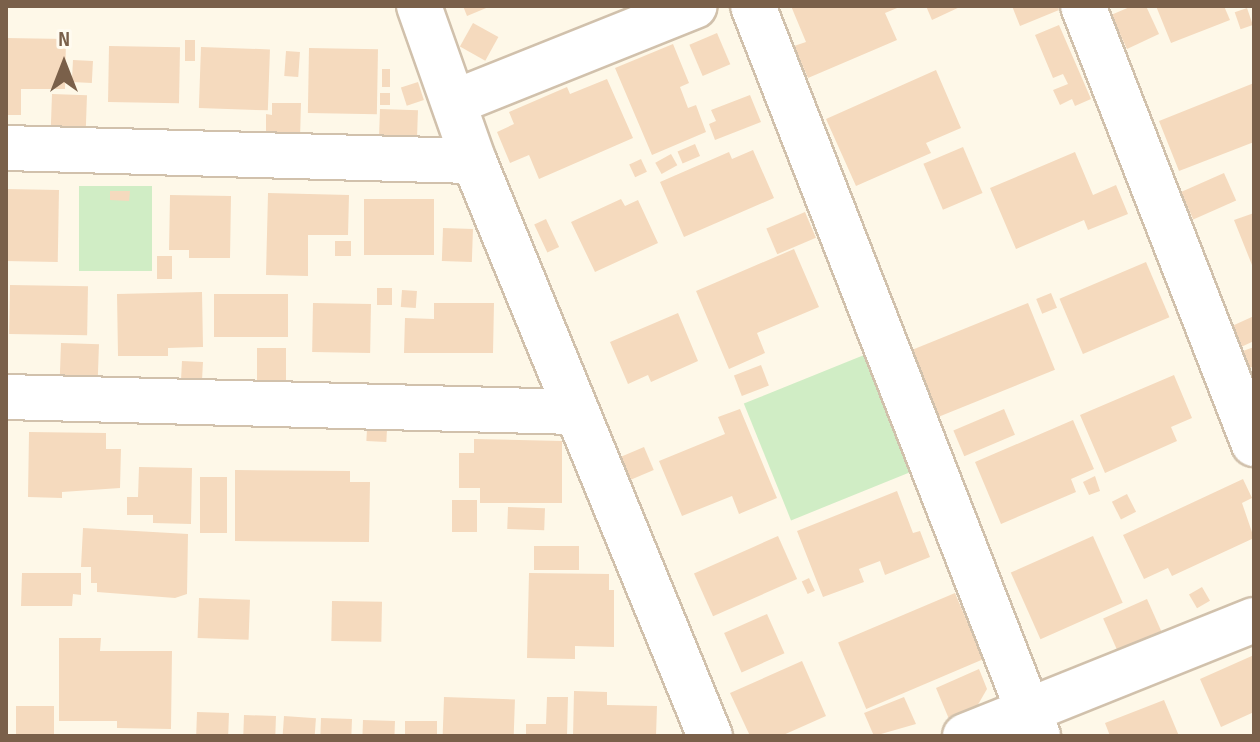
<!DOCTYPE html>
<html>
<head>
<meta charset="utf-8">
<style>
	body { margin:0 }
	#map { position:relative; width:1260px; height:742px; overflow:hidden; background:#fef8e8; font-family:"Sofia Sans Condensed",sans-serif }
	div>[style] { position:absolute }
	.green>* { inset:0; background:#d0edc5; transform-origin:0 0 }
	.building>* { inset:0; background:#f5dabe; transform-origin:0 0 }
	.roads { filter:drop-shadow(2px 0 #d1c1ac) drop-shadow(-2px 0 #d1c1ac) drop-shadow(0 2px #d1c1ac) drop-shadow(0 -2px #d1c1ac) }
	.street>* { height:44px; margin:-22px; padding:0 22px; transform-origin:22px; border-radius:22px; background:#fff }
	span { translate:-50% -50%; white-space:nowrap; text-align:center; line-height:1.15; -webkit-text-stroke:6px #fffbf0; paint-order:stroke }
	.frame { position:absolute; inset:0; border:8px solid #7a604a; pointer-events:none }
	.north { position:absolute; left:24px; top:24px; width:80px; height:80px; -webkit-text-stroke:6px #fffbf0; paint-order:stroke; rotate:0deg; font-size:22px; font-weight:700; line-height:32px; text-align:center; color:#7a604a }
	.north::after { content:''; display:block; margin:auto; width:28px; height:36px; background:#7a604a; clip-path:polygon(50% 0,100% 100%,50% 72%,0 100%) }
</style>
</head>
<body>
<div id="map">
	<div class="green">
		<i style="left:79px;top:186px;width:73px;height:85px"></i>
		<i style="left:869px;top:353px;width:126px;height:135px;rotate:68deg"></i>
	</div>
	<div class="building">
		<i style="clip-path:polygon(463px 6px,491px 6px,467px 16px)"></i>
		<i style="clip-path:polygon(791px 6px,902px 6px,885px 13px,897px 40px,808px 78px,794px 46px,806px 42px)"></i>
		<i style="clip-path:polygon(926px 6px,962px 6px,932px 20px)"></i>
		<i style="clip-path:polygon(1012px 6px,1057px 6px,1059px 10px,1020px 26px)"></i>
		<i style="clip-path:polygon(1132px 6px,1146px 6px,1159px 34px,1127px 49px,1111px 15px)"></i>
		<i style="clip-path:polygon(1156px 6px,1224px 6px,1230px 20px,1171px 43px)"></i>
		<i style="left:1247px;top:8px;width:18px;height:13px;rotate:71deg"></i>
		<i style="left:473px;top:23px;width:29px;height:27px;rotate:29deg"></i>
		<i style="clip-path:polygon(1059px 25px,1091px 99px,1075px 106px,1072px 99px,1060px 105px,1053px 90px,1068px 84px,1063px 74px,1053px 78px,1035px 35px)"></i>
		<i style="left:717px;top:33px;width:34px;height:30px;rotate:67deg"></i>
		<i style="clip-path:polygon(6px 38px,66px 39px,65px 89px,21px 89px,21px 115px,6px 115px)"></i>
		<i style="left:185px;top:40px;width:10px;height:21px"></i>
		<i style="clip-path:polygon(673px 44px,689px 83px,680px 87px,688px 108px,696px 105px,706px 132px,652px 155px,615px 68px)"></i>
		<i style="left:109px;top:46px;width:71px;height:56px;rotate:1deg"></i>
		<i style="left:201px;top:47px;width:69px;height:61px;rotate:2deg"></i>
		<i style="left:309px;top:48px;width:69px;height:65px;rotate:1deg"></i>
		<i style="left:286px;top:51px;width:14px;height:25px;rotate:4deg"></i>
		<i style="left:73px;top:60px;width:20px;height:22px;rotate:3deg"></i>
		<i style="left:382px;top:69px;width:8px;height:18px"></i>
		<i style="clip-path:polygon(936px 70px,961px 128px,926px 143px,931px 153px,856px 186px,826px 119px)"></i>
		<i style="clip-path:polygon(607px 79px,633px 138px,539px 179px,529px 155px,510px 163px,497px 132px,514px 124px,509px 112px,567px 87px,570px 94px)"></i>
		<i style="left:418px;top:82px;width:19px;height:18px;rotate:72deg"></i>
		<i style="clip-path:polygon(1254px 83px,1254px 142px,1179px 171px,1159px 121px)"></i>
		<i style="left:380px;top:93px;width:10px;height:12px"></i>
		<i style="left:52px;top:94px;width:35px;height:33px;rotate:2deg"></i>
		<i style="clip-path:polygon(750px 95px,761px 122px,715px 140px,709px 124px,716px 121px,711px 110px)"></i>
		<i style="clip-path:polygon(272px 103px,301px 103px,300px 139px,266px 138px,266px 114px,272px 115px)"></i>
		<i style="left:380px;top:109px;width:38px;height:37px;rotate:2deg"></i>
		<i style="left:695px;top:144px;width:13px;height:19px;rotate:67deg"></i>
		<i style="left:963px;top:147px;width:50px;height:43px;rotate:67deg"></i>
		<i style="clip-path:polygon(753px 150px,774px 198px,684px 237px,660px 182px,729px 152px,732px 159px)"></i>
		<i style="clip-path:polygon(1075px 152px,1093px 195px,1116px 185px,1128px 214px,1088px 230px,1084px 220px,1016px 249px,990px 188px)"></i>
		<i style="left:671px;top:154px;width:13px;height:18px;rotate:61deg"></i>
		<i style="left:641px;top:159px;width:14px;height:13px;rotate:65deg"></i>
		<i style="left:1224px;top:173px;width:30px;height:47px;rotate:66deg"></i>
		<i style="left:6px;top:189px;width:53px;height:72px;rotate:1deg"></i>
		<i style="clip-path:polygon(110px 191px,130px 191px,129px 201px,110px 200px)"></i>
		<i style="clip-path:polygon(268px 193px,349px 195px,348px 235px,308px 235px,308px 276px,266px 275px)"></i>
		<i style="clip-path:polygon(170px 195px,231px 196px,230px 258px,189px 258px,189px 250px,169px 250px)"></i>
		<i style="left:364px;top:199px;width:70px;height:56px"></i>
		<i style="clip-path:polygon(621px 199px,625px 206px,638px 200px,658px 243px,595px 272px,571px 222px)"></i>
		<i style="left:805px;top:212px;width:28px;height:42px;rotate:67deg"></i>
		<i style="clip-path:polygon(1254px 213px,1254px 270px,1234px 220px)"></i>
		<i style="left:546px;top:219px;width:31px;height:13px;rotate:65deg"></i>
		<i style="left:443px;top:228px;width:30px;height:33px;rotate:2deg"></i>
		<i style="left:335px;top:241px;width:16px;height:15px"></i>
		<i style="clip-path:polygon(794px 249px,819px 307px,757px 333px,765px 353px,729px 369px,696px 291px)"></i>
		<i style="left:157px;top:256px;width:15px;height:23px"></i>
		<i style="left:1146px;top:262px;width:60px;height:94px;rotate:67deg"></i>
		<i style="left:10px;top:285px;width:78px;height:49px;rotate:1deg"></i>
		<i style="left:377px;top:288px;width:15px;height:17px"></i>
		<i style="left:402px;top:290px;width:15px;height:17px;rotate:4deg"></i>
		<i style="clip-path:polygon(202px 292px,203px 347px,168px 348px,168px 356px,118px 356px,117px 294px)"></i>
		<i style="left:1051px;top:293px;width:16px;height:16px;rotate:68deg"></i>
		<i style="left:214px;top:294px;width:74px;height:43px"></i>
		<i style="left:313px;top:303px;width:58px;height:49px;rotate:1deg"></i>
		<i style="clip-path:polygon(434px 303px,494px 303px,493px 353px,404px 353px,405px 318px,434px 319px)"></i>
		<i style="left:1028px;top:303px;width:72px;height:126px;rotate:68deg"></i>
		<i style="clip-path:polygon(678px 313px,698px 361px,651px 382px,648px 375px,628px 384px,610px 342px)"></i>
		<i style="clip-path:polygon(1254px 316px,1254px 341px,1241px 347px,1232px 326px)"></i>
		<i style="left:61px;top:343px;width:38px;height:36px;rotate:2deg"></i>
		<i style="clip-path:polygon(1254px 347px,1254px 366px,1250px 368px,1243px 351px)"></i>
		<i style="left:286px;top:348px;width:33px;height:29px;rotate:90deg"></i>
		<i style="left:182px;top:361px;width:21px;height:25px;rotate:3deg"></i>
		<i style="left:761px;top:365px;width:22px;height:29px;rotate:69deg"></i>
		<i style="clip-path:polygon(1174px 375px,1192px 418px,1171px 427px,1177px 441px,1105px 473px,1080px 415px)"></i>
		<i style="clip-path:polygon(740px 409px,777px 498px,739px 514px,732px 496px,682px 516px,659px 461px,725px 434px,718px 417px)"></i>
		<i style="left:1004px;top:409px;width:28px;height:55px;rotate:67deg"></i>
		<i style="clip-path:polygon(1073px 420px,1094px 469px,1071px 479px,1076px 492px,1001px 524px,975px 462px)"></i>
		<i style="left:367px;top:429px;width:20px;height:12px;rotate:3deg"></i>
		<i style="clip-path:polygon(29px 432px,106px 433px,106px 449px,121px 449px,120px 488px,62px 492px,62px 498px,28px 497px)"></i>
		<i style="clip-path:polygon(474px 439px,562px 441px,562px 503px,480px 503px,480px 488px,459px 488px,459px 453px,474px 453px)"></i>
		<i style="left:644px;top:447px;width:25px;height:25px;rotate:67deg"></i>
		<i style="clip-path:polygon(139px 467px,192px 468px,191px 524px,153px 523px,153px 515px,127px 515px,127px 497px,138px 497px)"></i>
		<i style="clip-path:polygon(235px 470px,350px 471px,350px 482px,370px 482px,369px 542px,235px 541px)"></i>
		<i style="clip-path:polygon(1095px 476px,1100px 491px,1089px 495px,1083px 482px)"></i>
		<i style="left:200px;top:477px;width:27px;height:56px"></i>
		<i style="clip-path:polygon(1243px 479px,1252px 498px,1242px 503px,1254px 538px,1172px 576px,1168px 568px,1144px 579px,1123px 535px)"></i>
		<i style="clip-path:polygon(897px 491px,913px 533px,920px 531px,930px 557px,885px 575px,880px 561px,859px 569px,864px 582px,823px 597px,797px 531px)"></i>
		<i style="left:1127px;top:494px;width:20px;height:17px;rotate:63deg"></i>
		<i style="left:452px;top:500px;width:25px;height:32px"></i>
		<i style="left:508px;top:507px;width:37px;height:22px;rotate:2deg"></i>
		<i style="clip-path:polygon(83px 528px,188px 534px,187px 594px,175px 598px,97px 592px,97px 583px,91px 583px,91px 567px,81px 567px)"></i>
		<i style="left:778px;top:536px;width:47px;height:92px;rotate:66deg"></i>
		<i style="left:1093px;top:536px;width:73px;height:90px;rotate:66deg"></i>
		<i style="left:534px;top:546px;width:45px;height:24px"></i>
		<i style="clip-path:polygon(22px 573px,81px 573px,81px 595px,73px 594px,72px 606px,21px 606px)"></i>
		<i style="clip-path:polygon(529px 573px,609px 574px,609px 590px,614px 590px,614px 647px,575px 646px,575px 659px,527px 658px)"></i>
		<i style="left:809px;top:578px;width:14px;height:8px;rotate:65deg"></i>
		<i style="left:1202px;top:587px;width:16px;height:15px;rotate:60deg"></i>
		<i style="left:955px;top:593px;width:72px;height:127px;rotate:67deg"></i>
		<i style="left:199px;top:598px;width:51px;height:40px;rotate:2deg"></i>
		<i style="left:1147px;top:599px;width:39px;height:48px;rotate:66deg"></i>
		<i style="left:332px;top:601px;width:50px;height:40px;rotate:1deg"></i>
		<i style="left:767px;top:614px;width:43px;height:47px;rotate:66deg"></i>
		<i style="clip-path:polygon(59px 638px,101px 638px,100px 651px,172px 651px,171px 729px,117px 728px,117px 721px,59px 721px)"></i>
		<i style="clip-path:polygon(1254px 655px,1254px 712px,1221px 727px,1200px 679px)"></i>
		<i style="clip-path:polygon(802px 661px,826px 716px,781px 736px,750px 736px,730px 693px)"></i>
		<i style="clip-path:polygon(979px 669px,987px 689px,976px 708px,949px 719px,936px 688px)"></i>
		<i style="clip-path:polygon(574px 691px,607px 692px,607px 705px,657px 706px,656px 736px,573px 736px)"></i>
		<i style="left:444px;top:697px;width:71px;height:39px;rotate:2deg"></i>
		<i style="clip-path:polygon(547px 697px,568px 697px,567px 736px,526px 736px,526px 724px,546px 724px)"></i>
		<i style="clip-path:polygon(904px 697px,916px 724px,874px 736px,864px 713px)"></i>
		<i style="clip-path:polygon(1164px 700px,1179px 736px,1110px 736px,1105px 723px)"></i>
		<i style="left:54px;top:706px;width:30px;height:38px;rotate:90deg"></i>
		<i style="left:197px;top:712px;width:32px;height:24px;rotate:2deg"></i>
		<i style="left:244px;top:715px;width:32px;height:21px;rotate:2deg"></i>
		<i style="left:284px;top:716px;width:32px;height:20px;rotate:4deg"></i>
		<i style="left:321px;top:718px;width:31px;height:18px;rotate:2deg"></i>
		<i style="left:363px;top:720px;width:32px;height:16px;rotate:2deg"></i>
		<i style="left:405px;top:721px;width:32px;height:15px"></i>
	</div>
	<div class="roads">
		<div class="street">
			<i style="left:419px;top:6px;width:164px;rotate:70.5deg"></i>
			<i style="left:474px;top:161px;width:622px;rotate:67.69deg"></i>
			<i style="left:753px;top:6px;width:784px;rotate:68.67deg"></i>
			<i style="left:1083px;top:6px;width:470px;rotate:68.7deg"></i>
			<i style="left:455px;top:102px;width:258px;rotate:-21.8deg"></i>
			<i style="left:6px;top:148px;width:468px;rotate:1.6deg"></i>
			<i style="left:6px;top:397px;width:569px;rotate:1.51deg"></i>
			<i style="left:965px;top:736px;width:311px;rotate:-21.9deg"></i>
		</div>
	</div>
	<div class="frame"></div>
	<div class="north">N</div>
</div>
</body>
</html>
